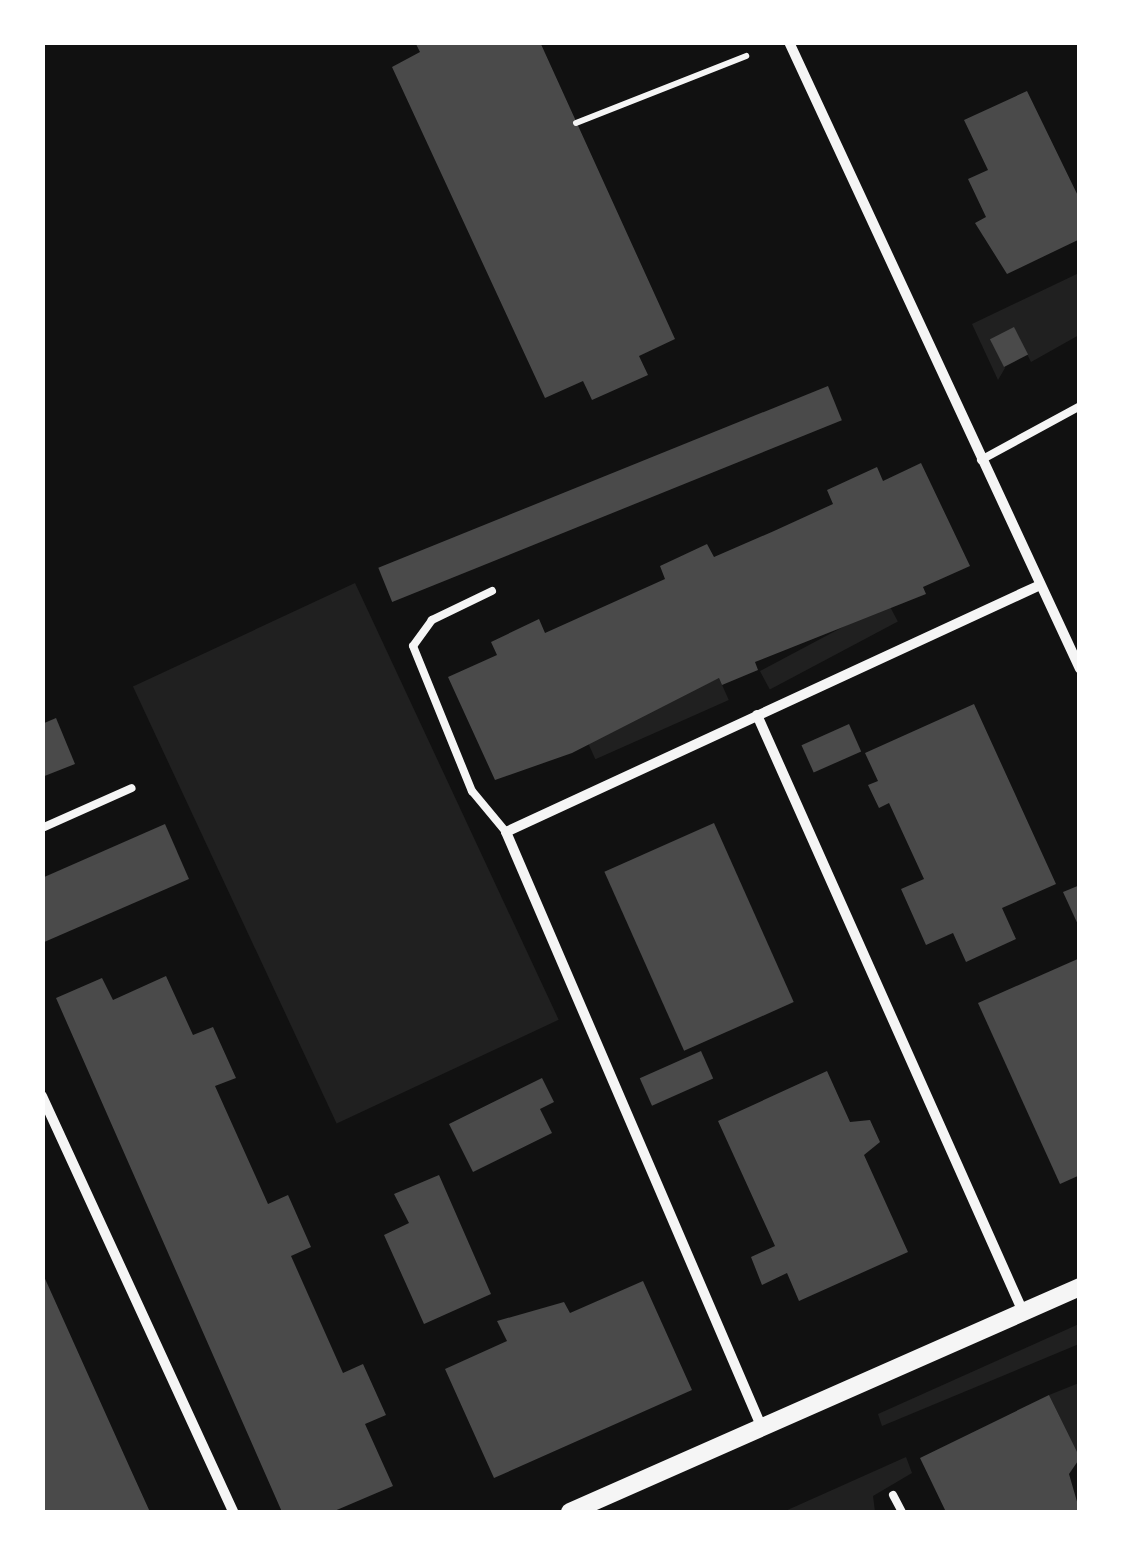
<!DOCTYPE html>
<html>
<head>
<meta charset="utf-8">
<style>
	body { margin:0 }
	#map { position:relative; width:1122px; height:1555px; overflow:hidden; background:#111; font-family:"Titillium Web",sans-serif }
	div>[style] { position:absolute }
	.green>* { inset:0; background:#202020; transform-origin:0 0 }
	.building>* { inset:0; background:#4a4a4a; transform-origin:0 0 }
	.path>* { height:6px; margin:-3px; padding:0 3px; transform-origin:3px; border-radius:3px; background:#f5f5f5 }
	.service>* { height:8px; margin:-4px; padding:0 4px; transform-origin:4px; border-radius:4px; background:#f5f5f5 }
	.minor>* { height:10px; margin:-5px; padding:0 5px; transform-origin:5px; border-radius:5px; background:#f5f5f5 }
	.tertiary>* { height:18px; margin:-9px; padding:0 9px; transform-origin:9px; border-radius:9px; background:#f5f5f5 }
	span { translate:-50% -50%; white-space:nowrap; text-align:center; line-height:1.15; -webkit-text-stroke:10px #fff; paint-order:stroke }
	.frame { position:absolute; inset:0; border:45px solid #fff; pointer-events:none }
</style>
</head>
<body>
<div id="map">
	<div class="green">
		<i style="clip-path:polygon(1079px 273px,1079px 335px,1031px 362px,1014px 328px,991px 339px,1005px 368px,998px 380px,972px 324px)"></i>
		<i style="left:355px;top:583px;width:482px;height:245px;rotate:65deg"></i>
		<i style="left:888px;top:603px;width:21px;height:145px;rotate:62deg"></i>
		<i style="left:719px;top:678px;width:24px;height:146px;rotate:66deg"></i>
		<i style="clip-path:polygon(1079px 1324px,1079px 1344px,882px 1426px,878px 1414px)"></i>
		<i style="clip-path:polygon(1079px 1383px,1079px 1458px,1049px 1395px)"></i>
		<i style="clip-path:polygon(906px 1457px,912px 1473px,873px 1496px,875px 1512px,783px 1512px)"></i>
	</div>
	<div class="building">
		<i style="clip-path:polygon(415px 42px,540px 42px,675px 339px,639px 356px,648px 375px,592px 400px,583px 381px,545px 398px,392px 67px,420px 52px)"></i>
		<i style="clip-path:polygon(1027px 91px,1080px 200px,1080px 239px,1007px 274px,975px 223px,986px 217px,968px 179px,988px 170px,964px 120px)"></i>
		<i style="left:1014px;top:327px;width:31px;height:27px;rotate:63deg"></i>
		<i style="left:828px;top:386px;width:37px;height:485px;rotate:68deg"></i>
		<i style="clip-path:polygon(921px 463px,970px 566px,923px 587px,926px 594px,755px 662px,758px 670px,722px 685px,719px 678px,572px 753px,495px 780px,448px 677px,497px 655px,491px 642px,539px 619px,545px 633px,665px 579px,660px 566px,707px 544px,714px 557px,774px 531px,833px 504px,827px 490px,877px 467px,883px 481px)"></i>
		<i style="clip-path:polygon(974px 704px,1056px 884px,1002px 908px,1016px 939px,966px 962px,953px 933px,926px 945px,901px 889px,924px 879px,889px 803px,879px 808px,868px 785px,878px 781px,865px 753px)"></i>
		<i style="clip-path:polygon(56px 718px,75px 764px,42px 777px,42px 724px)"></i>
		<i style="left:849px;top:724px;width:30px;height:52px;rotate:66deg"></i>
		<i style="left:714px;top:823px;width:196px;height:120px;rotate:66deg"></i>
		<i style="clip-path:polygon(165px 824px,189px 879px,42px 943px,42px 878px)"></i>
		<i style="clip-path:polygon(1080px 885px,1080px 929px,1063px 892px)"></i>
		<i style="clip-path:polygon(1080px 958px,1080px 1175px,1060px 1184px,978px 1003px)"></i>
		<i style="clip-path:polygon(166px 976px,193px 1035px,213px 1027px,236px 1078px,215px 1086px,268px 1204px,288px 1195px,311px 1247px,291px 1256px,343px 1373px,363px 1364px,386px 1415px,365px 1424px,393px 1486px,332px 1512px,282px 1512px,56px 998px,102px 978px,113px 1000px)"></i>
		<i style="left:701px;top:1051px;width:30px;height:67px;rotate:66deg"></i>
		<i style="clip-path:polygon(827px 1071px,850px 1122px,870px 1120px,880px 1142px,864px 1155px,908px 1252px,799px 1301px,787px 1273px,762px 1285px,751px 1257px,775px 1246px,718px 1121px)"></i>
		<i style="clip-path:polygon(542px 1078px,554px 1102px,540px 1109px,552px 1133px,473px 1172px,449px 1124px)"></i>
		<i style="clip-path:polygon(439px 1175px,491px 1294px,424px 1324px,384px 1235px,409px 1223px,394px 1194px)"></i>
		<i style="clip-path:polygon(42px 1272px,130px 1468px,150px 1512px,42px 1512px)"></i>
		<i style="clip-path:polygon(643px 1281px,692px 1390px,494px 1478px,445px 1369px,507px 1341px,497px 1321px,564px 1302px,570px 1313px)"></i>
		<i style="clip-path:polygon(1049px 1395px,1080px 1458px,1069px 1474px,1080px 1512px,946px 1512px,920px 1458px)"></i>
	</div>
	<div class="path">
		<i style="left:576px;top:123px;width:183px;rotate:-21.5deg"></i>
	</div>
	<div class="service">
		<i style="left:981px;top:460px;width:113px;rotate:-28.6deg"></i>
		<i style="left:492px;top:591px;width:67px;rotate:154.2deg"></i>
		<i style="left:432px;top:620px;width:32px;rotate:126deg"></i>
		<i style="left:413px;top:646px;width:157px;rotate:67.9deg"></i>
		<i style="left:472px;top:791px;width:53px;rotate:50.3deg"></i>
		<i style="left:42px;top:828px;width:98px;rotate:-24deg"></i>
		<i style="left:893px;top:1495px;width:19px;rotate:62deg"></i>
	</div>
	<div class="minor">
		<i style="left:789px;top:42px;width:691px;rotate:65.1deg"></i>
		<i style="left:757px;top:715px;width:654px;rotate:65.98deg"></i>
		<i style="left:42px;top:1096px;width:458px;rotate:65.3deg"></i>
		<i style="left:762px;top:1428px;width:649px;rotate:-113.24deg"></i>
		<i style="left:506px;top:832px;width:588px;rotate:-24.82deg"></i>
	</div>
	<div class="tertiary">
		<i style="left:570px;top:1512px;width:557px;rotate:-23.81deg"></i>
	</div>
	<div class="frame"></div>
</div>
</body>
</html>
